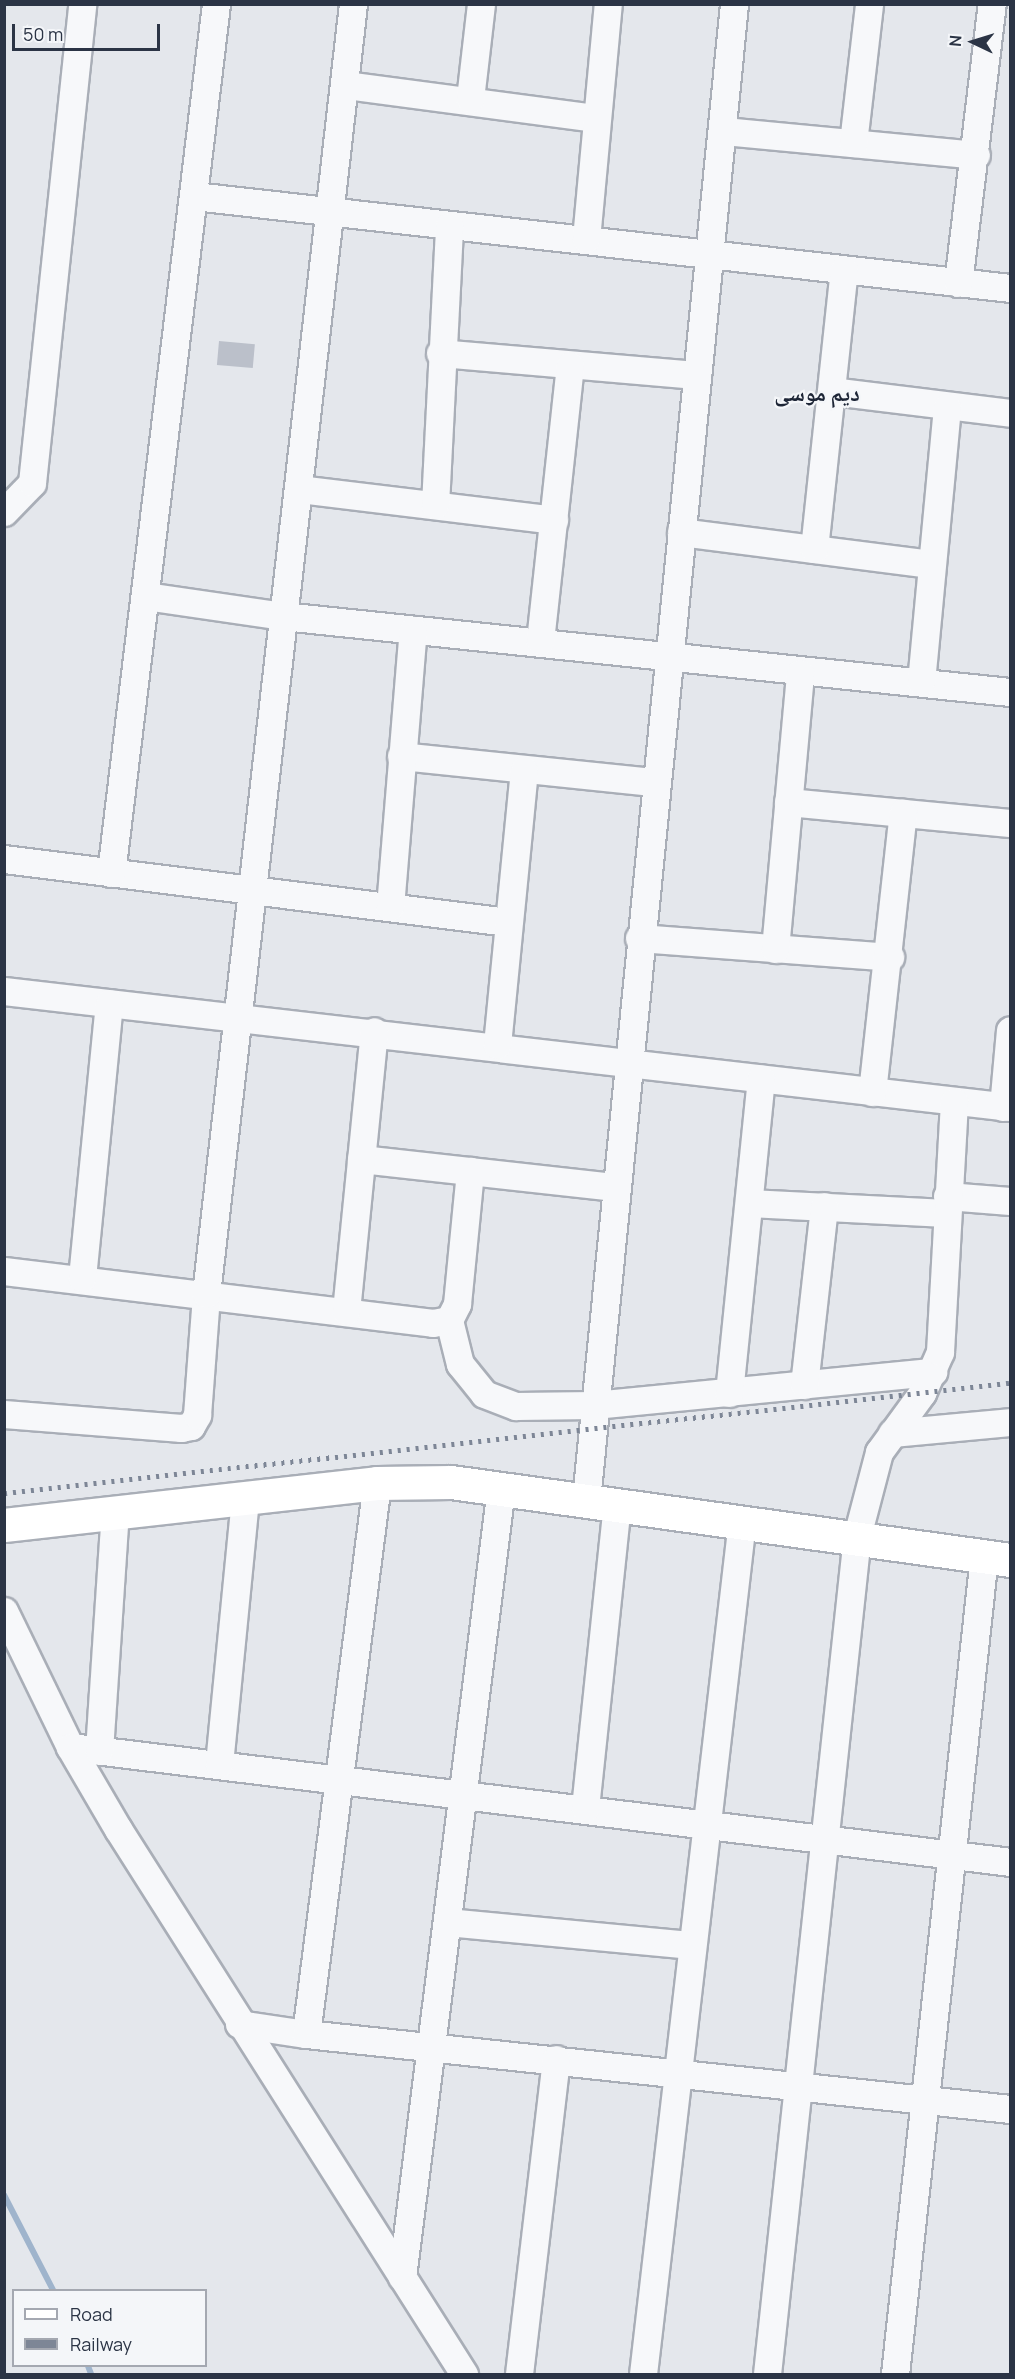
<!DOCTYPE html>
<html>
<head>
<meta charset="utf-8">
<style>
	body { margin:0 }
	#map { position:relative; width:1015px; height:2379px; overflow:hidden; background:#e4e7ec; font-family:Manrope,"Noto Naskh Arabic",sans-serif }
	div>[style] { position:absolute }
	.stream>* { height:6px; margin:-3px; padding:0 3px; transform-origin:3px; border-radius:3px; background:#9fb4cc }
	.building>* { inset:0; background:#bbc0ca; transform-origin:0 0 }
	.roads { filter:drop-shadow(2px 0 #a9aeb7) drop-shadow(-2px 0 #a9aeb7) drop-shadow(0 2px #a9aeb7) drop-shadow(0 -2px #a9aeb7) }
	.minor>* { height:27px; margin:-13.5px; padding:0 13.5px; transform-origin:13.5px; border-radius:13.5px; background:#f7f8fa }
	.major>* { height:33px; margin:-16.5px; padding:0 16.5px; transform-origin:16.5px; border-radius:16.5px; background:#fff }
	.rail>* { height:4.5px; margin-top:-2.25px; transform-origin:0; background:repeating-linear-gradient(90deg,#7d8696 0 3px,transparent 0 9px) }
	span { translate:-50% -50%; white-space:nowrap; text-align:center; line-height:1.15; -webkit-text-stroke:4.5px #f4f6f9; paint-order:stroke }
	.quarter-label { font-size:22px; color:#1d2536; font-weight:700 }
	.frame { position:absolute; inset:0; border:6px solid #2b3445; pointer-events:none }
	.legend { position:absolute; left:12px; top:2289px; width:195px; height:78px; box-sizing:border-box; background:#f4f6f9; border:2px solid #a4a8b1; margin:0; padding:8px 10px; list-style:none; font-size:18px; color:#2b3445 }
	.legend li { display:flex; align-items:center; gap:12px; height:30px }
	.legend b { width:30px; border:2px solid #a4a8b1 }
	.north { position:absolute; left:943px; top:12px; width:60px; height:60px; -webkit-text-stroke:4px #f4f6f9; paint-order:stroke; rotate:274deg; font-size:16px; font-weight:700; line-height:24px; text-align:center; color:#2b3445 }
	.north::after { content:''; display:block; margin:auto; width:21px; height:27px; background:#2b3445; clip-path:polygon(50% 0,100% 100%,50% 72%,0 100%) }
	.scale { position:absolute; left:12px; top:24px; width:148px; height:27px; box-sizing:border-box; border:3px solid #2b3445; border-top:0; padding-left:8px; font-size:18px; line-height:21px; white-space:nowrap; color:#2b3445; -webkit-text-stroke:4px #f4f6f9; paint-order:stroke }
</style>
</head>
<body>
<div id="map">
	<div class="stream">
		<i style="left:4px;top:2195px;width:107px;rotate:62.7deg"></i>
		<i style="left:88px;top:2366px;width:9px;rotate:69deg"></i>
	</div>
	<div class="building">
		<i style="left:219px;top:341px;width:36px;height:24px;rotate:5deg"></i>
	</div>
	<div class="roads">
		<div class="minor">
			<i style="left:345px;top:85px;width:253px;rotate:7.5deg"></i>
			<i style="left:470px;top:99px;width:96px;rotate:-83.4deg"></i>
			<i style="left:724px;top:131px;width:253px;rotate:5.4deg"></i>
			<i style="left:853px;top:143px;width:140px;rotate:-83.4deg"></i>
			<i style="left:194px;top:196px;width:821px;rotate:6.43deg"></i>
			<i style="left:586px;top:239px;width:236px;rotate:-84.7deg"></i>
			<i style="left:958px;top:283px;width:281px;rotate:-83.1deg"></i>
			<i style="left:440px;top:353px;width:258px;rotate:4.9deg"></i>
			<i style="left:832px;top:391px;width:179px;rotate:7deg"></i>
			<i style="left:299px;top:489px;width:257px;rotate:6.9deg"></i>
			<i style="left:435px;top:505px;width:279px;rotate:-87.1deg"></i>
			<i style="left:4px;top:512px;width:40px;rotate:-46deg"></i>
			<i style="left:32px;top:483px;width:482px;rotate:-84deg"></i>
			<i style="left:681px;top:532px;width:252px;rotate:7.3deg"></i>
			<i style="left:814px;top:549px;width:281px;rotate:-83.9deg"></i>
			<i style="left:146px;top:596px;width:138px;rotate:8.3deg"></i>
			<i style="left:283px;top:616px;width:731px;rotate:5.97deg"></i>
			<i style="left:540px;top:641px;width:277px;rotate:-83.8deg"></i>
			<i style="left:921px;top:682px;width:276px;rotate:-84.6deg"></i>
			<i style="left:401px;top:756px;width:254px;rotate:5.9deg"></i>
			<i style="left:788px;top:802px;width:223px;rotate:5.4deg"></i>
			<i style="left:4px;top:859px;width:508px;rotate:7.13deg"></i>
			<i style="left:111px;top:873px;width:875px;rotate:-83.11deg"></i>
			<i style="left:390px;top:907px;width:278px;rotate:-85.3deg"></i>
			<i style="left:639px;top:938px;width:252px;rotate:4.3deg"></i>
			<i style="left:775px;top:949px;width:277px;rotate:-84.8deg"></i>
			<i style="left:4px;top:991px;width:1013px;rotate:6.58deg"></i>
			<i style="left:497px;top:1045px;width:276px;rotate:-84.4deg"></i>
			<i style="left:872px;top:1092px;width:281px;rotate:-83.7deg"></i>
			<i style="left:1003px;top:1107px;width:77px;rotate:-84.8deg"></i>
			<i style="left:361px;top:1159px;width:256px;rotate:6.3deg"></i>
			<i style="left:947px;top:1196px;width:63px;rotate:4.5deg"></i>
			<i style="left:749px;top:1203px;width:197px;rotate:2.9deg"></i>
			<i style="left:4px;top:1271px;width:432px;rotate:6.9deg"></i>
			<i style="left:433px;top:1323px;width:16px;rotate:-11deg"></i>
			<i style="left:449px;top:1320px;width:18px;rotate:-63deg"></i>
			<i style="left:457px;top:1304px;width:134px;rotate:-84.4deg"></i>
			<i style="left:82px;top:1278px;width:276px;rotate:-84.4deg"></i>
			<i style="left:346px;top:1311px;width:281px;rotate:-84.3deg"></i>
			<i style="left:449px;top:1320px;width:45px;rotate:76deg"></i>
			<i style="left:460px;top:1364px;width:38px;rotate:51deg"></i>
			<i style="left:484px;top:1394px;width:34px;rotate:21deg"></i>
			<i style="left:516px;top:1406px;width:78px;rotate:-0.7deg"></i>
			<i style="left:594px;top:1405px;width:341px;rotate:-5.6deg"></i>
			<i style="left:804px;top:1385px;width:180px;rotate:-83.6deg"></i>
			<i style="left:729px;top:1393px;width:316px;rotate:-84.2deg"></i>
			<i style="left:4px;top:1414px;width:178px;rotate:4.5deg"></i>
			<i style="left:181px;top:1428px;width:10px;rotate:-11deg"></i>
			<i style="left:191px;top:1426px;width:13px;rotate:-61deg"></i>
			<i style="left:197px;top:1415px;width:121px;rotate:-85.7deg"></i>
			<i style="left:206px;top:1294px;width:1298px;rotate:-83.5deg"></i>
			<i style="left:892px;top:1433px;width:119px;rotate:-5.3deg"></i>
			<i style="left:586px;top:1500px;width:1503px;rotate:-84.35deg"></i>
			<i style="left:4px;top:1611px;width:151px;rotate:64.1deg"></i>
			<i style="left:70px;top:1747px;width:95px;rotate:59.7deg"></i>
			<i style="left:118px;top:1829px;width:646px;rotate:57.59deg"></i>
			<i style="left:70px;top:1747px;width:947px;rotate:6.97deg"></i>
			<i style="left:99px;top:1751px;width:239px;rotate:-86.2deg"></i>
			<i style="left:219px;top:1764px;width:267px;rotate:-84.4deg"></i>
			<i style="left:585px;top:1808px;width:306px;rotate:-84deg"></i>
			<i style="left:447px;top:1922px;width:246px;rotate:5.4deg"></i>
			<i style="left:239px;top:2024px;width:68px;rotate:8.5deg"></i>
			<i style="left:306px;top:2034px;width:556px;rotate:-82.66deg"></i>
			<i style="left:306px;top:2034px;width:708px;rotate:6.08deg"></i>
			<i style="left:402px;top:2277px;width:795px;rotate:-82.85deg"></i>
			<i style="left:519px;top:2374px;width:317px;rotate:-83.3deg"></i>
			<i style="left:643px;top:2374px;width:859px;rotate:-83.38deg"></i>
			<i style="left:767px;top:2374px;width:843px;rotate:-83.87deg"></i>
			<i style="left:857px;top:1536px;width:87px;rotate:-75.3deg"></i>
			<i style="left:879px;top:1452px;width:73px;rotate:-53.9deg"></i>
			<i style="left:922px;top:1393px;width:45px;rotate:-66.3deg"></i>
			<i style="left:940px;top:1352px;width:251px;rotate:-86.8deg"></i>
			<i style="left:895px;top:2374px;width:823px;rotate:-83.79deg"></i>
		</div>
		<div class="major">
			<i style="left:4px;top:1525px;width:375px;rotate:-6.4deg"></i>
			<i style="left:377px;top:1483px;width:74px;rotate:-0.8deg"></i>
			<i style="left:451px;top:1482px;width:564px;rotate:7.94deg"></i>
		</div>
	</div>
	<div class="rail">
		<i style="left:4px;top:1493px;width:1012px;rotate:-6.24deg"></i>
	</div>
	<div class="quarter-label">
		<span style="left:817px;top:394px">ديم موسى</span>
	</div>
	<div class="frame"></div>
	<ul class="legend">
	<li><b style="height:8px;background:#fff"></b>Road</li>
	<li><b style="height:8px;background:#7d8696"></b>Railway</li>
	</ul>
	<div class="north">N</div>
	<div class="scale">50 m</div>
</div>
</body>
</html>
